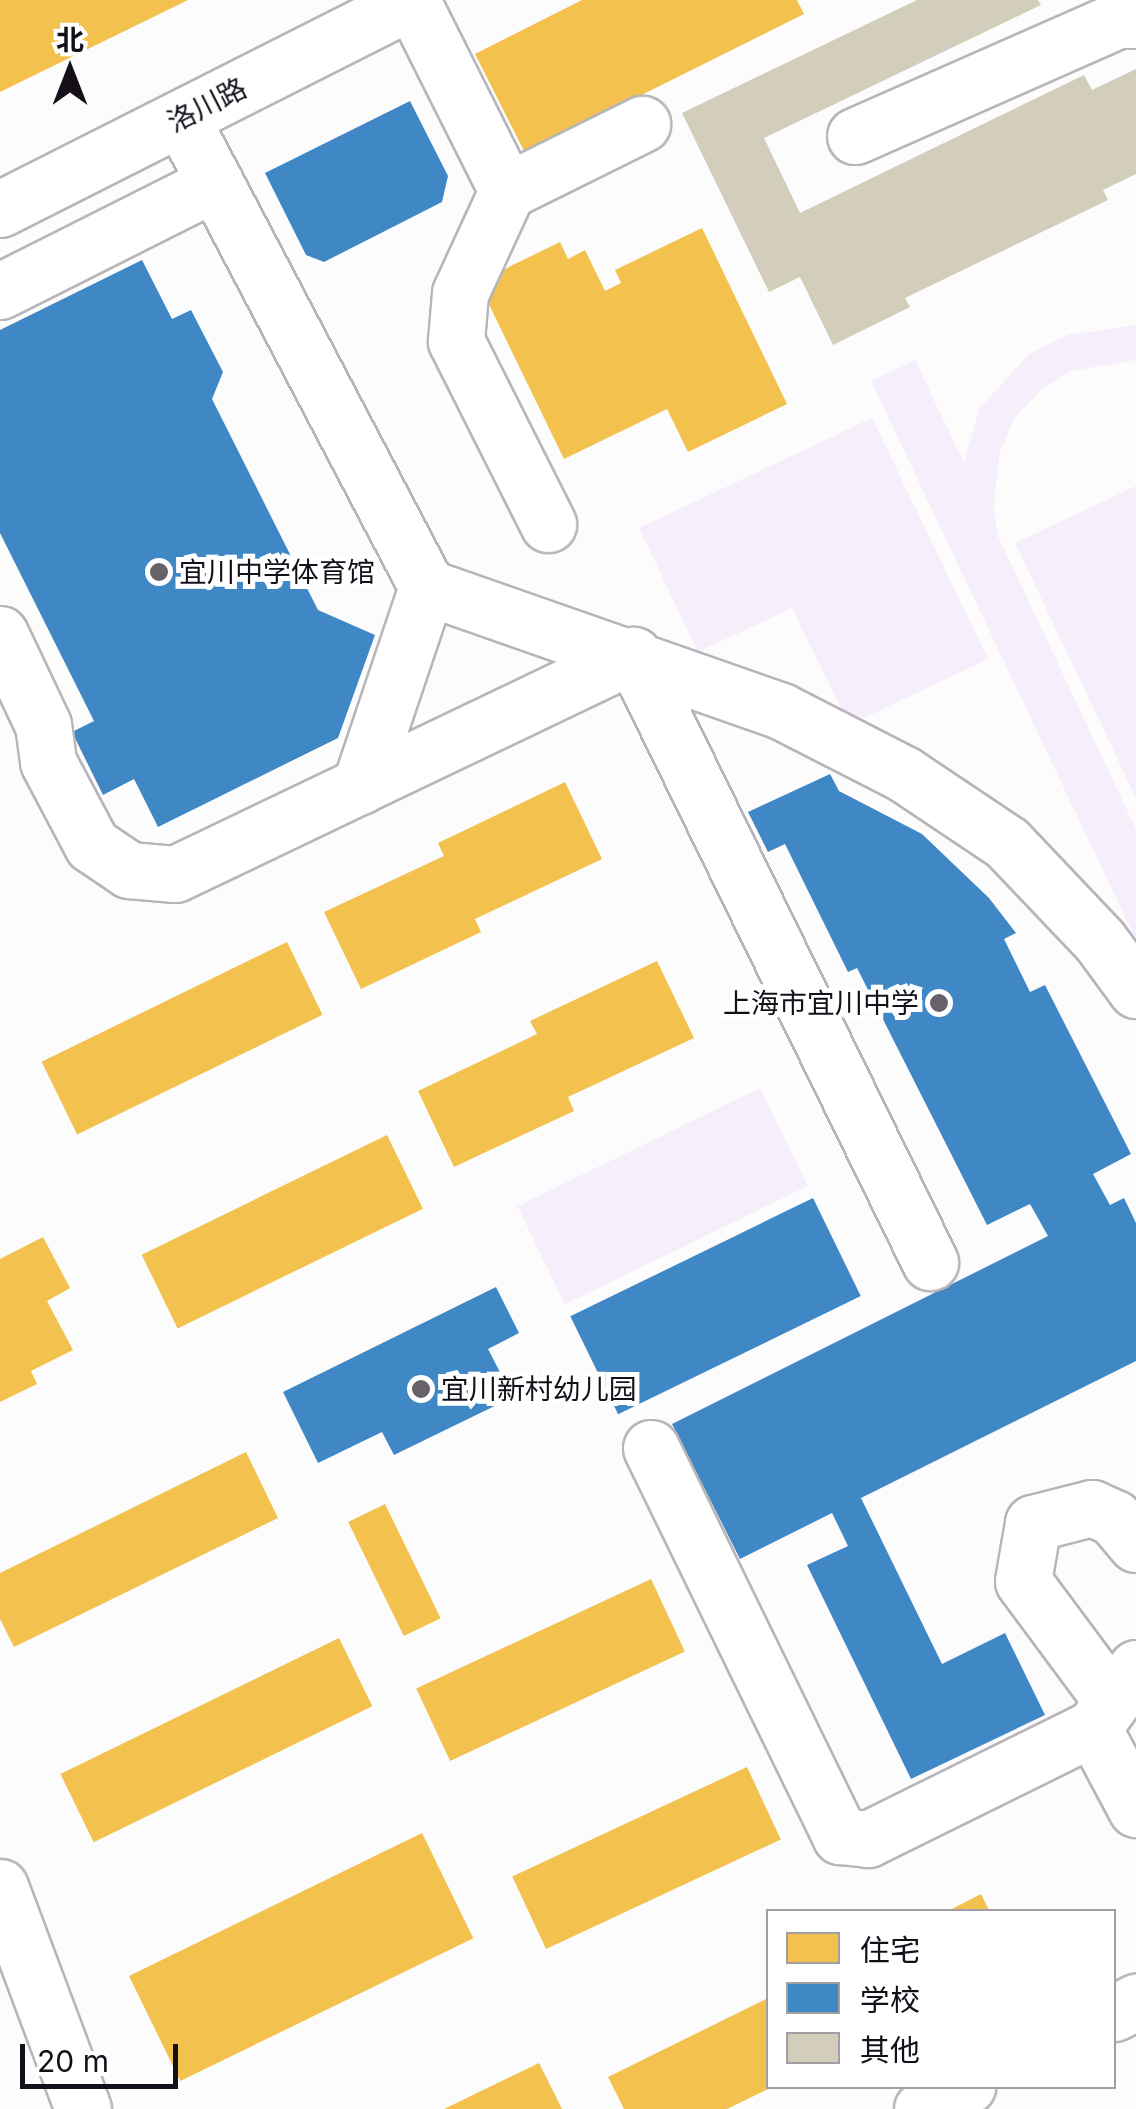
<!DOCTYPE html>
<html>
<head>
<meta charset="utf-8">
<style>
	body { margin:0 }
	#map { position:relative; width:1136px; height:2109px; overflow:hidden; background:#fcfcfc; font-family:Inter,"Noto Sans SC",sans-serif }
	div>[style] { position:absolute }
	.green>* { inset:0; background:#f6eefb; transform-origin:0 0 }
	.homes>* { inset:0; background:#f2c14e; transform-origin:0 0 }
	.schools>* { inset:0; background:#3f88c5; transform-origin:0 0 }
	.building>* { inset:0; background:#d2cebb }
	.roads { filter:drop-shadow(2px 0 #b8b5ba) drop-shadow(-2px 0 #b8b5ba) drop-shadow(0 2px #b8b5ba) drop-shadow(0 -2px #b8b5ba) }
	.minor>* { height:55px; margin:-27.5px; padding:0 27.5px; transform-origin:27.5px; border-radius:27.5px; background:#fff }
	.dots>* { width:28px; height:28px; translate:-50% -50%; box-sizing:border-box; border:5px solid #fff; border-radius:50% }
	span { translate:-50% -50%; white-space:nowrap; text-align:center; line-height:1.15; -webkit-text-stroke:10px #fff; paint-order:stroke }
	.street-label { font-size:28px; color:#150f19 }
	.poi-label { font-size:28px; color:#150f19 }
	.left { translate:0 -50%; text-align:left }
	.right { translate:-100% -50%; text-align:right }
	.legend { position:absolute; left:766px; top:1909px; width:350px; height:180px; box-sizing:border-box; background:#fff; border:2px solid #a19fa3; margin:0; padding:12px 18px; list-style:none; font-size:30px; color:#150f19 }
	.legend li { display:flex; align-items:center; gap:20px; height:50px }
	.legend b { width:50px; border:2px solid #a19fa3 }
	.north { position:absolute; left:20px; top:20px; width:100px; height:100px; -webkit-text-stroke:8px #fff; paint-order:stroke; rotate:0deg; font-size:28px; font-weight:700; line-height:40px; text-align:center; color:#150f19 }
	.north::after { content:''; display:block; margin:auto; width:35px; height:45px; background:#150f19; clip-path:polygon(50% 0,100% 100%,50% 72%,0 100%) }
	.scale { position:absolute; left:20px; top:2044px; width:158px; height:45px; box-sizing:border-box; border:5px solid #150f19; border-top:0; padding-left:12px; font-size:30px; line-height:35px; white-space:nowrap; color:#150f19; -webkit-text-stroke:8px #fff; paint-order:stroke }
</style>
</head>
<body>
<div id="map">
	<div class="green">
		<i style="clip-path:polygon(1136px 325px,1136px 360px,1071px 371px,1042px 389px,1015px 417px,999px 454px,994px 507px,997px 534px,1136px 829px,1136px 940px,871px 381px,915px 360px,964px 463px,979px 409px,1030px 353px,1068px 335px)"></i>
		<i style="clip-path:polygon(872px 418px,988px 659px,849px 725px,792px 608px,698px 652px,639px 528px)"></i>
		<i style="clip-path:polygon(1136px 486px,1136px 798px,1015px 543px)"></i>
		<i style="left:760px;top:1088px;width:109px;height:270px;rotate:64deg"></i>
	</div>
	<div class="homes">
		<i style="clip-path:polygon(0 0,188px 0,0 92px)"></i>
		<i style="clip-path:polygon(582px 0,797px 0,804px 14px,525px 153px,475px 54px)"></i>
		<i style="clip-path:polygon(702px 228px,787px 404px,688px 452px,667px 409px,564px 459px,478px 282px,560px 242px,568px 259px,585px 250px,605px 291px,621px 283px,615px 270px)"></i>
		<i style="clip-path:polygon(565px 782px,602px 859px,475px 919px,481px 932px,361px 989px,324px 912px,444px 856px,438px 843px)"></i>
		<i style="left:287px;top:942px;width:81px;height:273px;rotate:64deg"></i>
		<i style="clip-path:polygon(657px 961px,694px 1038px,568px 1097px,574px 1111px,454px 1167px,418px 1091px,537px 1034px,530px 1021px)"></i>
		<i style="left:387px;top:1135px;width:82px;height:273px;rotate:64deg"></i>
		<i style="clip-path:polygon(43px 1237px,70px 1288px,47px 1301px,73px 1350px,31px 1371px,37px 1384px,0 1402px,0 1259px)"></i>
		<i style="clip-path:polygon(246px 1452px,278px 1518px,14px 1647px,0 1619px,0 1573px)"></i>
		<i style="left:385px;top:1504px;width:127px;height:41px;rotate:64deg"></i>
		<i style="left:651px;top:1579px;width:80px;height:259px;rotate:65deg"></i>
		<i style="left:339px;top:1638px;width:76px;height:310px;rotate:64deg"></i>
		<i style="left:747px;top:1767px;width:80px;height:259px;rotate:65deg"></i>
		<i style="left:422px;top:1833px;width:117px;height:326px;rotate:64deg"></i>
		<i style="clip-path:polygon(981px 1894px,990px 1912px,946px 1912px)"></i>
		<i style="clip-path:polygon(768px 1998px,768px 2089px,727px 2109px,624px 2109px,608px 2077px)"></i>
		<i style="clip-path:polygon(539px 2063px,562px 2109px,444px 2109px)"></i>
	</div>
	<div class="schools">
		<i style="clip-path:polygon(410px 101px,448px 176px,442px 202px,324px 262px,306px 255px,265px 173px)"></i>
		<i style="clip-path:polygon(142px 260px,172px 319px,191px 310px,223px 372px,212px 399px,318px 610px,375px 635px,338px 738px,158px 827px,134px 779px,103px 795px,72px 732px,94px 721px,0 533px,0 330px)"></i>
		<i style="clip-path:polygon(830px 774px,839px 791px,922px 834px,989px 898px,1016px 933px,1004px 939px,1030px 992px,1045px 985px,1131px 1154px,1093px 1174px,1110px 1205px,1124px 1198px,1136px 1223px,1136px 1361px,861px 1498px,942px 1664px,1005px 1633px,1045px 1715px,911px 1779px,807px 1565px,848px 1546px,832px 1513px,740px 1559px,672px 1424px,1048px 1236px,1030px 1204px,987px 1225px,857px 968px,848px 972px,785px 844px,768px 852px,748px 812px)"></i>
		<i style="left:813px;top:1198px;width:109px;height:270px;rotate:64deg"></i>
		<i style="clip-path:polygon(496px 1287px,519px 1333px,488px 1349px,513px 1397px,394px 1455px,382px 1432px,318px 1463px,283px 1392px)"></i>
	</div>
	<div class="building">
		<i style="clip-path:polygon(917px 0,1038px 0,1041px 5px,764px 138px,800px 213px,1084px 75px,1092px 90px,1136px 69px,1136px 174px,1103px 190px,1108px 200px,905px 298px,910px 307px,833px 345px,800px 277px,769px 292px,682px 113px)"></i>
	</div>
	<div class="roads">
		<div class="minor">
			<i style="left:412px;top:1px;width:212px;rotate:63.4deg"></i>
			<i style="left:507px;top:191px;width:112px;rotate:114.7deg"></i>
			<i style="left:460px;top:293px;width:48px;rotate:94.8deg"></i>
			<i style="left:456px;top:341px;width:205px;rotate:63.3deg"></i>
			<i style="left:181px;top:118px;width:530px;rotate:62.32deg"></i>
			<i style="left:427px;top:587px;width:375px;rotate:19.3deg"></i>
			<i style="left:781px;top:711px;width:138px;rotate:27.1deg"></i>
			<i style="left:904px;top:774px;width:124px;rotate:33.8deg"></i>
			<i style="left:1007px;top:843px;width:135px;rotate:46.5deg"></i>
			<i style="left:1100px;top:941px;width:61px;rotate:53.7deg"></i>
			<i style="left:855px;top:136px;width:287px;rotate:-23.8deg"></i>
			<i style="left:1118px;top:20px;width:18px"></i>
			<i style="left:507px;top:191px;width:151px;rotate:-26.4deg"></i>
			<i style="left:0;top:209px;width:464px;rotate:-26.8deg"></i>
			<i style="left:0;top:291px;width:241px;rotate:-26.7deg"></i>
			<i style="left:0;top:634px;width:101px;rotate:64.7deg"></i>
			<i style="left:43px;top:725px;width:37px;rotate:82deg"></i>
			<i style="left:48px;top:762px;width:94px;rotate:62.1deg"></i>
			<i style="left:92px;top:845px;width:45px;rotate:34deg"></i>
			<i style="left:129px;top:870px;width:46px;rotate:5deg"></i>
			<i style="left:175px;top:874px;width:508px;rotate:-25.56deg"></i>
			<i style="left:633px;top:655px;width:676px;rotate:63.93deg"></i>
			<i style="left:360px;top:786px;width:210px;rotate:-71.4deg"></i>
			<i style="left:651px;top:1448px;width:432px;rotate:64deg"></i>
			<i style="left:840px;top:1836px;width:28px;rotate:6deg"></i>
			<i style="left:868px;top:1839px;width:251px;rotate:-26.3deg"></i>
			<i style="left:1136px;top:1668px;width:74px;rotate:125.6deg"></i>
			<i style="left:1093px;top:1728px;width:92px;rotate:62deg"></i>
			<i style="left:1112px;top:1701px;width:149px;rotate:-126.6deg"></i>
			<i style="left:1023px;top:1581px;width:59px;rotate:-80.2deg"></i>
			<i style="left:1033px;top:1523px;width:61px;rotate:-14.3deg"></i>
			<i style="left:1092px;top:1508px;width:24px;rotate:24deg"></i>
			<i style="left:1114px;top:1518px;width:34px;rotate:50deg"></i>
			<i style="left:0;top:1887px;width:237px;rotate:69.5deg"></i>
			<i style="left:1114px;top:2013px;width:25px;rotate:-27deg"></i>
			<i style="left:922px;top:2109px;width:51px;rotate:-27.1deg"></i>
		</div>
	</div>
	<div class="dots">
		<i style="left:159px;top:572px;background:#666268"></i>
		<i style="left:939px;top:1003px;background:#666268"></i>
		<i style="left:421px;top:1389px;background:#666268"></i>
	</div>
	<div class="street-label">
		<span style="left:207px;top:105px;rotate:-27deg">洛川路</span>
	</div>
	<div class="poi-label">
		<span class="left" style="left:179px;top:572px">宜川中学体育馆</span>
		<span class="right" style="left:919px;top:1003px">上海市宜川中学</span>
		<span class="left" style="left:441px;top:1389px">宜川新村幼儿园</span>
	</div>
	<ul class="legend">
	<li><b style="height:28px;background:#f2c14e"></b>住宅</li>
	<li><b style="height:28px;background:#3f88c5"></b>学校</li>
	<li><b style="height:28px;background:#d2cebb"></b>其他</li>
	</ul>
	<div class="north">北</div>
	<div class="scale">20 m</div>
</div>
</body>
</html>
